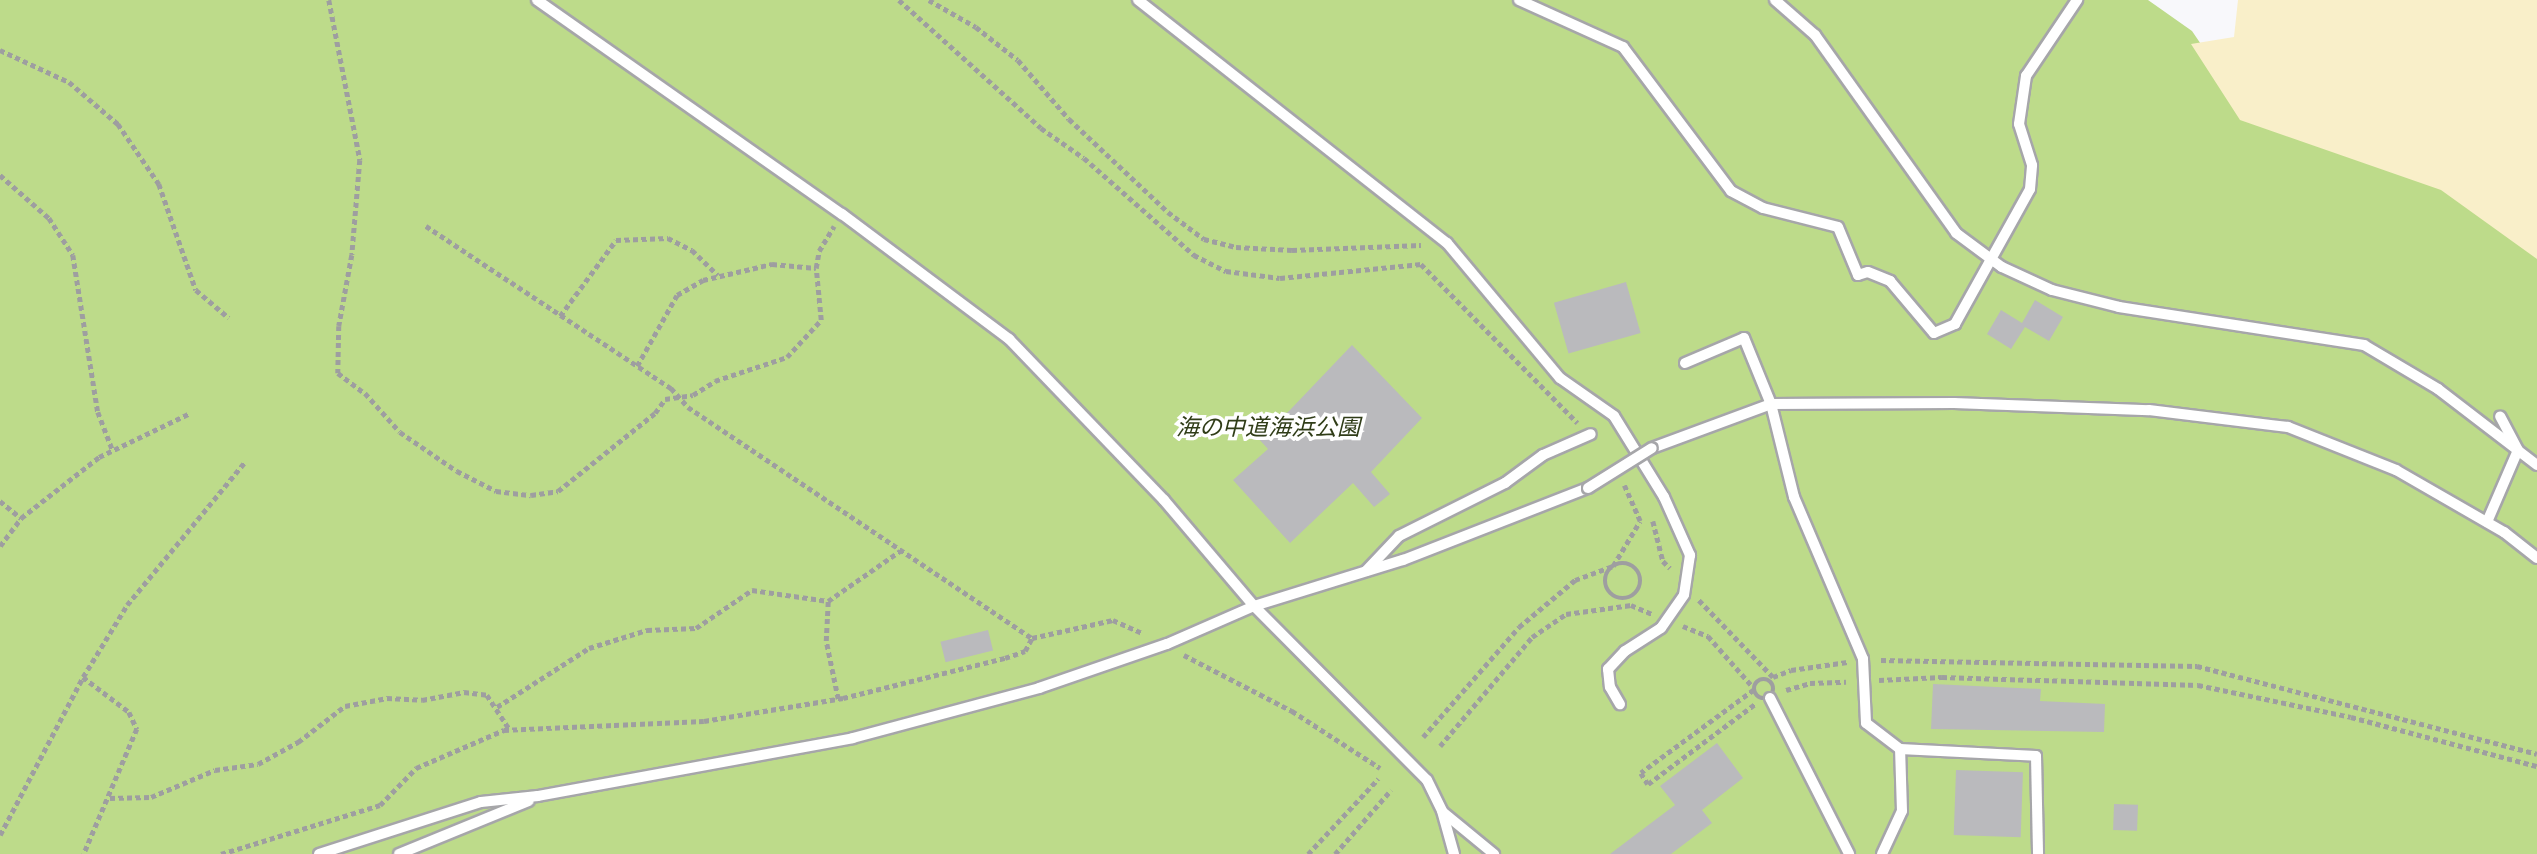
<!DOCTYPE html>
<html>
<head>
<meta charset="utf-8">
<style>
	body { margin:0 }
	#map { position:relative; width:2537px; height:854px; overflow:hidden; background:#f8f8fb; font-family:Lora,"Noto Sans JP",serif }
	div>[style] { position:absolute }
	.green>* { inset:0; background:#bddb8a }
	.sand>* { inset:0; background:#f9efc9 }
	.building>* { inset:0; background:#bababd; transform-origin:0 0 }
	.path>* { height:4.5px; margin-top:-2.25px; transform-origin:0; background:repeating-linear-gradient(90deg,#9e9ea0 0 5px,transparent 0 8.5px) }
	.path>.ring { margin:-2.25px; padding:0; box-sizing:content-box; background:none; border:4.5px solid #9e9ea0; border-radius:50% }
	.roads { filter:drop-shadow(2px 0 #a6a6a9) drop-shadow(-2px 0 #a6a6a9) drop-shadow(0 2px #a6a6a9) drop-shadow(0 -2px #a6a6a9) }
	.service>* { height:10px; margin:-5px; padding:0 5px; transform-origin:5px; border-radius:5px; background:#fff }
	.bridges { filter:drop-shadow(2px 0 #a6a6a9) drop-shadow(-2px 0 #a6a6a9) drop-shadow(0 2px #a6a6a9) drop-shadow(0 -2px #a6a6a9) }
	.service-bridge>* { height:10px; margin:-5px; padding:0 5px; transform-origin:5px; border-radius:5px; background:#fff }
	span { translate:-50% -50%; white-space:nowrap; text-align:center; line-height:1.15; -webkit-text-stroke:7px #fff; paint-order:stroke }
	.park-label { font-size:23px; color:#303d18; font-style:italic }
</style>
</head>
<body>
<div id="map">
	<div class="green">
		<i style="clip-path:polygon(0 0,2148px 0,2192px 31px,2241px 103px,2433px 176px,2537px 251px,2537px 854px,0 854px)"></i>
	</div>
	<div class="sand">
		<i style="clip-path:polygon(2238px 0,2537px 0,2537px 259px,2441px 190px,2240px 120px,2191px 44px,2234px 37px)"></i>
	</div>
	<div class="building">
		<i style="left:1626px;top:282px;width:53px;height:75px;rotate:74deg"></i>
		<i style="clip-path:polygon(2035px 300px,2063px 317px,2049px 341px,2025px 327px,2011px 349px,1987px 334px,2001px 310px,2022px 323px)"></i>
		<i style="clip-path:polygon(1352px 345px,1422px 418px,1371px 472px,1390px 494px,1374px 507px,1353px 483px,1290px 543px,1233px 480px,1268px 449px,1257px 437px,1289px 411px)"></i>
		<i style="left:988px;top:630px;width:21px;height:49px;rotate:76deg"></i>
		<i style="clip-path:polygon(1933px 684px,2041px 689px,2040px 701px,2105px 704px,2104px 732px,1931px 729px)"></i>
		<i style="clip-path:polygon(1717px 743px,1743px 778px,1702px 810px,1712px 823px,1671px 854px,1610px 854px,1675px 805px,1660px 786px)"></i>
		<i style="left:1956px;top:770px;width:67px;height:65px;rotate:2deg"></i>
		<i style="left:2114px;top:804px;width:24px;height:26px;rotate:2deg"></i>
	</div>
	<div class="path">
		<i style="left:329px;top:0;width:163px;rotate:79deg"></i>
		<i style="left:360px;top:160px;width:95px;rotate:94.8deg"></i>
		<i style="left:352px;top:255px;width:72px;rotate:100.4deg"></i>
		<i style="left:339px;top:326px;width:47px;rotate:91.2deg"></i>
		<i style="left:338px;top:373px;width:34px;rotate:37deg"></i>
		<i style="left:365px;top:393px;width:52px;rotate:48.1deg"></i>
		<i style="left:400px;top:432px;width:69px;rotate:34.4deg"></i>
		<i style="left:457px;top:471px;width:44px;rotate:27.1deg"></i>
		<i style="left:496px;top:491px;width:35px;rotate:7deg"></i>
		<i style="left:531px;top:495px;width:27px;rotate:-8deg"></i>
		<i style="left:558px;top:491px;width:124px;rotate:-38.8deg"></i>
		<i style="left:655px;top:413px;width:17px;rotate:-54deg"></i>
		<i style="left:665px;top:399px;width:28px;rotate:-8deg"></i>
		<i style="left:693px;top:395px;width:26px;rotate:-32deg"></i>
		<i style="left:715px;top:381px;width:76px;rotate:-18.4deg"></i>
		<i style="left:787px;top:357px;width:50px;rotate:-47.4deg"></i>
		<i style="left:821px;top:320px;width:52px;rotate:-95.5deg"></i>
		<i style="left:816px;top:268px;width:17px;rotate:-80deg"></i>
		<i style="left:819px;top:251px;width:29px;rotate:-59deg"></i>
		<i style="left:899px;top:0;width:191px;rotate:42deg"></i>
		<i style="left:1041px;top:128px;width:52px;rotate:34.9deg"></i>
		<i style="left:1084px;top:158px;width:147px;rotate:41.4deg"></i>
		<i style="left:1194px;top:255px;width:36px;rotate:27deg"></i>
		<i style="left:1226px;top:271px;width:54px;rotate:7.4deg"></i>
		<i style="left:1280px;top:278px;width:142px;rotate:-5.7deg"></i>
		<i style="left:1421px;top:264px;width:223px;rotate:45.4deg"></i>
		<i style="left:929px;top:0;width:54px;rotate:29.9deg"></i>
		<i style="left:976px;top:27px;width:53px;rotate:38.2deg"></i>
		<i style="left:1018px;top:60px;width:78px;rotate:49.2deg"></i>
		<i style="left:1069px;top:119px;width:136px;rotate:43.2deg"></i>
		<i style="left:1168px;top:212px;width:45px;rotate:36.9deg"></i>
		<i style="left:1204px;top:239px;width:33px;rotate:14deg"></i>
		<i style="left:1236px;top:247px;width:56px;rotate:3.1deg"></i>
		<i style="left:1292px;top:250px;width:129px;rotate:-2.2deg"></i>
		<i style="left:0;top:50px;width:76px;rotate:24.9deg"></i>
		<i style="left:69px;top:82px;width:65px;rotate:40.6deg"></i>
		<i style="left:118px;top:124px;width:73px;rotate:55.7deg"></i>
		<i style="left:159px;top:184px;width:112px;rotate:70.8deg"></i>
		<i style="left:196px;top:290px;width:43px;rotate:40.3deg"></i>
		<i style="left:0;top:175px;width:65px;rotate:41.3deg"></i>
		<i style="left:49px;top:218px;width:44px;rotate:57deg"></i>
		<i style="left:73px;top:255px;width:159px;rotate:81deg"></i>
		<i style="left:98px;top:412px;width:40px;rotate:69deg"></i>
		<i style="left:426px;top:226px;width:294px;rotate:33.5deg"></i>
		<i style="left:671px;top:388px;width:25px;rotate:48deg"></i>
		<i style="left:688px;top:407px;width:414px;rotate:33.9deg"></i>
		<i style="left:1032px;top:638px;width:83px;rotate:-12.5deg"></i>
		<i style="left:1113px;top:620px;width:32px;rotate:24deg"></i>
		<i style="left:560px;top:316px;width:94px;rotate:-53.6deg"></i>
		<i style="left:616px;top:240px;width:52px;rotate:-2.2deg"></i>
		<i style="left:668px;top:238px;width:27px;rotate:27deg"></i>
		<i style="left:692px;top:250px;width:36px;rotate:44deg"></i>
		<i style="left:637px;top:366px;width:81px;rotate:-60.6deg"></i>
		<i style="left:677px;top:295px;width:30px;rotate:-30deg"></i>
		<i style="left:703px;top:280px;width:71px;rotate:-13.1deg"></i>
		<i style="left:772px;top:264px;width:44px;rotate:5.2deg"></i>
		<i style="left:0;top:501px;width:27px;rotate:39deg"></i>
		<i style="left:1653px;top:521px;width:41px;rotate:76deg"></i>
		<i style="left:1663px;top:561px;width:10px;rotate:45deg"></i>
		<i style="left:0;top:546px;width:35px;rotate:-53deg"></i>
		<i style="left:21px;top:518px;width:99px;rotate:-38deg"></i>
		<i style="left:99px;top:457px;width:99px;rotate:-25.8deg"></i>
		<i class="ring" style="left:1605px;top:563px;width:31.5px;height:31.5px"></i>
		<i style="left:1699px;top:600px;width:107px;rotate:46.1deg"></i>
		<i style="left:1773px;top:677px;width:19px;rotate:-21deg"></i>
		<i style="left:1791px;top:670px;width:57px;rotate:-8.1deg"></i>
		<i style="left:1683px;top:626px;width:27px;rotate:22deg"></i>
		<i style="left:1708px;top:636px;width:68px;rotate:48.6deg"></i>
		<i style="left:1184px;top:655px;width:122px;rotate:27.4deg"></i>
		<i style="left:1292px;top:711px;width:105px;rotate:32.9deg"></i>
		<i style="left:1881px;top:660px;width:316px;rotate:1.1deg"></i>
		<i style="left:2197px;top:666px;width:351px;rotate:14.5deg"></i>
		<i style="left:83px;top:677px;width:58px;rotate:37.3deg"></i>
		<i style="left:129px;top:712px;width:19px;rotate:65deg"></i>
		<i style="left:137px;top:729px;width:136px;rotate:113deg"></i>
		<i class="ring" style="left:1754px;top:679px;width:15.5px;height:15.5px"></i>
		<i style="left:1879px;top:680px;width:63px;rotate:-2.7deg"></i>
		<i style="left:1942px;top:677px;width:256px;rotate:1.8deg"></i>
		<i style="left:2198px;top:685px;width:156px;rotate:11.8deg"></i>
		<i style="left:2351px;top:717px;width:192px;rotate:14.8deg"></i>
		<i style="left:1754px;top:690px;width:140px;rotate:143.7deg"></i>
		<i style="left:1641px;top:773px;width:13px;rotate:58deg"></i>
		<i style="left:1648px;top:784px;width:134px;rotate:-36.8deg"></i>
		<i style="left:1786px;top:690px;width:25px;rotate:-16deg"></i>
		<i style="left:1810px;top:683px;width:36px;rotate:-2deg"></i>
		<i style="left:838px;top:699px;width:59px;rotate:-101.7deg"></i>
		<i style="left:826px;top:641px;width:40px;rotate:-87.1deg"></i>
		<i style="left:828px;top:601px;width:88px;rotate:-34.8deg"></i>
		<i style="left:497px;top:707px;width:109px;rotate:-32.7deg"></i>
		<i style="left:589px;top:648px;width:61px;rotate:-17.2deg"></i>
		<i style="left:647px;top:630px;width:49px;rotate:-2.3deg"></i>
		<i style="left:696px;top:628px;width:68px;rotate:-34.2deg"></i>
		<i style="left:752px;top:590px;width:77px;rotate:8.2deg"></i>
		<i style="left:1423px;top:737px;width:146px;rotate:-48.9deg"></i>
		<i style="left:1519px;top:627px;width:73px;rotate:-40deg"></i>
		<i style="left:1575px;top:580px;width:40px;rotate:-20.2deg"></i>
		<i style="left:1613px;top:566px;width:52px;rotate:-59deg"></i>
		<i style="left:1640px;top:521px;width:39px;rotate:-114deg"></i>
		<i style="left:1440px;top:746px;width:143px;rotate:-49.8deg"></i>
		<i style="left:1532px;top:637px;width:41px;rotate:-34.1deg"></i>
		<i style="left:1566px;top:614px;width:66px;rotate:-7.9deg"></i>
		<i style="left:1631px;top:605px;width:23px;rotate:23deg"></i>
		<i style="left:110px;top:798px;width:41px;rotate:-1.4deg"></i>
		<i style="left:151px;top:797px;width:69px;rotate:-22.9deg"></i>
		<i style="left:215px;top:770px;width:43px;rotate:-7.9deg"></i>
		<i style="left:258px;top:764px;width:46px;rotate:-28.8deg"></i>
		<i style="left:298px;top:742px;width:59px;rotate:-37.5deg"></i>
		<i style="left:345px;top:706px;width:43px;rotate:-10.8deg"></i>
		<i style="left:387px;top:698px;width:35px;rotate:3deg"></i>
		<i style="left:422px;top:700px;width:43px;rotate:-10.8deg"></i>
		<i style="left:464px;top:692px;width:23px;rotate:7deg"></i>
		<i style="left:487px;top:695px;width:42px;rotate:56.7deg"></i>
		<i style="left:0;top:835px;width:178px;rotate:-62.3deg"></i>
		<i style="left:83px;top:677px;width:84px;rotate:-58.6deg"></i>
		<i style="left:127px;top:605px;width:184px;rotate:-50.5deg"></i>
		<i style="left:221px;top:854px;width:166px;rotate:-17.1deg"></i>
		<i style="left:380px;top:805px;width:52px;rotate:-45.8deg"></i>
		<i style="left:416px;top:768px;width:96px;rotate:-23.4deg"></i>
		<i style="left:504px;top:730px;width:200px;rotate:-2.6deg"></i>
		<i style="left:704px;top:721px;width:141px;rotate:-9.4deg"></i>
		<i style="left:843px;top:698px;width:167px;rotate:-13.9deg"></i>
		<i style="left:1005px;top:658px;width:21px;rotate:-19deg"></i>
		<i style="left:1025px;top:651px;width:15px;rotate:-62deg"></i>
		<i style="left:1308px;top:854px;width:103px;rotate:-47deg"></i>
		<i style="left:1335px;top:854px;width:85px;rotate:-48.8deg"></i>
	</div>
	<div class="roads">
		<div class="service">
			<i style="left:537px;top:0;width:373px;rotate:35.1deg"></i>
			<i style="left:842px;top:214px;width:209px;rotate:36.8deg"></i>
			<i style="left:1009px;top:339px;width:223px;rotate:46.1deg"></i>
			<i style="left:1164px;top:500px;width:139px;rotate:49.7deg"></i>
			<i style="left:1254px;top:606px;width:245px;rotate:45.2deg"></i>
			<i style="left:1427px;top:780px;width:34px;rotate:64deg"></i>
			<i style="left:1442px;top:811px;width:45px;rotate:74.4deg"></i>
			<i style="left:1138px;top:0;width:393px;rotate:38.2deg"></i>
			<i style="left:1447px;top:243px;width:176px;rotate:50.1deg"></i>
			<i style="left:1560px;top:378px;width:66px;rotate:35.1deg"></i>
			<i style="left:1614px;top:416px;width:95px;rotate:58.3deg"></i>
			<i style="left:1664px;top:497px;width:64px;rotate:65.9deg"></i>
			<i style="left:1690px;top:555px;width:40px;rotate:98.5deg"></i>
			<i style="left:1684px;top:595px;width:40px;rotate:124.9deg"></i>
			<i style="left:1661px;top:628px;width:43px;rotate:147.4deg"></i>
			<i style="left:1625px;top:651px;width:25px;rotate:133deg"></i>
			<i style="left:1608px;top:669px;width:18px;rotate:84deg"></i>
			<i style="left:1610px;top:687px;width:20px;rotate:60deg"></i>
			<i style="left:1519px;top:0;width:114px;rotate:24.3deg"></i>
			<i style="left:1623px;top:47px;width:180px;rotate:53.1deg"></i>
			<i style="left:1731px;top:191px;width:36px;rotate:28deg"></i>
			<i style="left:1763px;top:208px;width:77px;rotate:14.2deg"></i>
			<i style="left:1838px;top:227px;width:52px;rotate:67.4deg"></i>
			<i style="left:1858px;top:275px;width:10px;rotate:-17deg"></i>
			<i style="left:1868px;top:272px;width:24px;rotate:22deg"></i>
			<i style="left:1890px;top:281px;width:68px;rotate:49.8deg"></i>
			<i style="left:1934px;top:333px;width:23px;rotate:-23deg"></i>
			<i style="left:1955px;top:324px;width:154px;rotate:-60.9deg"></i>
			<i style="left:2030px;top:189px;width:24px;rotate:-85deg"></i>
			<i style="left:2032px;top:165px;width:43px;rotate:-107.6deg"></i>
			<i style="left:2019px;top:124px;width:49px;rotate:-81.7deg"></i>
			<i style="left:2026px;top:76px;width:92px;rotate:-56.1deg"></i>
			<i style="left:1775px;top:0;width:53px;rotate:41.2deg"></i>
			<i style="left:1815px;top:35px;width:243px;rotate:54.5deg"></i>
			<i style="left:1956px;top:233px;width:57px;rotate:36.5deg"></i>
			<i style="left:2002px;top:267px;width:55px;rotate:24.7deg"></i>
			<i style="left:2052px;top:290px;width:69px;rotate:14.2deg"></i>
			<i style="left:2119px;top:307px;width:248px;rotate:8.8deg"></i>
			<i style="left:2364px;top:345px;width:86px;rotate:30.7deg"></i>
			<i style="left:2438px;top:389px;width:125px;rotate:37.5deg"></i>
			<i style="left:1685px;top:363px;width:64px;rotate:-23deg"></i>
			<i style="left:1744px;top:338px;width:71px;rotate:67.8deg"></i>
			<i style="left:1771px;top:404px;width:96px;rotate:76.1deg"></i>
			<i style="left:1794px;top:497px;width:176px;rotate:66.9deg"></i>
			<i style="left:1863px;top:659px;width:64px;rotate:87.3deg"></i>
			<i style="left:1866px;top:723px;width:43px;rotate:37.4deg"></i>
			<i style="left:1900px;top:749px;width:136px;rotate:2.9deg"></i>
			<i style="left:2036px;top:756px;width:98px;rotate:88.8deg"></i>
			<i style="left:1652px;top:448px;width:127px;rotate:-20.3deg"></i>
			<i style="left:1771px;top:404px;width:183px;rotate:-0.3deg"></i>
			<i style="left:1954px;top:403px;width:195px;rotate:2.1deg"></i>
			<i style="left:2149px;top:410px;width:140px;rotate:7deg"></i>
			<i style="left:2288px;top:427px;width:116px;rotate:21.7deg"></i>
			<i style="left:2396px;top:470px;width:125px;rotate:29.9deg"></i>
			<i style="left:2504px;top:532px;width:42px;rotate:38.2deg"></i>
			<i style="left:2487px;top:522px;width:78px;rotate:-66.7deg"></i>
			<i style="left:2518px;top:450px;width:38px;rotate:-118deg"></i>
			<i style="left:1366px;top:571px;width:48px;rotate:-46.7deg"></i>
			<i style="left:1399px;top:536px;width:119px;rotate:-26.6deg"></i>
			<i style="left:1505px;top:483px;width:47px;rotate:-36.4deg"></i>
			<i style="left:1543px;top:455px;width:52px;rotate:-23.6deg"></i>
			<i style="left:1770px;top:698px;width:175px;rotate:63.1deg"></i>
			<i style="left:1444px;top:813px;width:65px;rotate:39.4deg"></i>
			<i style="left:319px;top:854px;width:170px;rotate:-17.8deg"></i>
			<i style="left:481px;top:802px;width:57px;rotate:-6deg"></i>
			<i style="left:538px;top:796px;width:320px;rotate:-10.4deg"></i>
			<i style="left:853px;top:738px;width:193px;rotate:-15deg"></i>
			<i style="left:1039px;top:688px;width:135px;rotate:-19deg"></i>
			<i style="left:1167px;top:644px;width:95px;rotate:-23.6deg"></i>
			<i style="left:1254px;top:606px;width:156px;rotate:-17.2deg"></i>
			<i style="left:1403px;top:560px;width:199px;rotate:-21.3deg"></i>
			<i style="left:399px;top:854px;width:140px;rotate:-22.2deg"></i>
			<i style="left:1882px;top:854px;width:47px;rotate:-65.1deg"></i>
			<i style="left:1902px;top:811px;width:62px;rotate:-91.8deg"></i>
		</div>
	</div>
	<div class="bridges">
		<div class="service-bridge">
			<i style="left:1588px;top:488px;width:75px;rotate:-32deg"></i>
		</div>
	</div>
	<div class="park-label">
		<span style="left:1268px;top:427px">海の中道海浜公園</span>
	</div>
</div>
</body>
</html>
